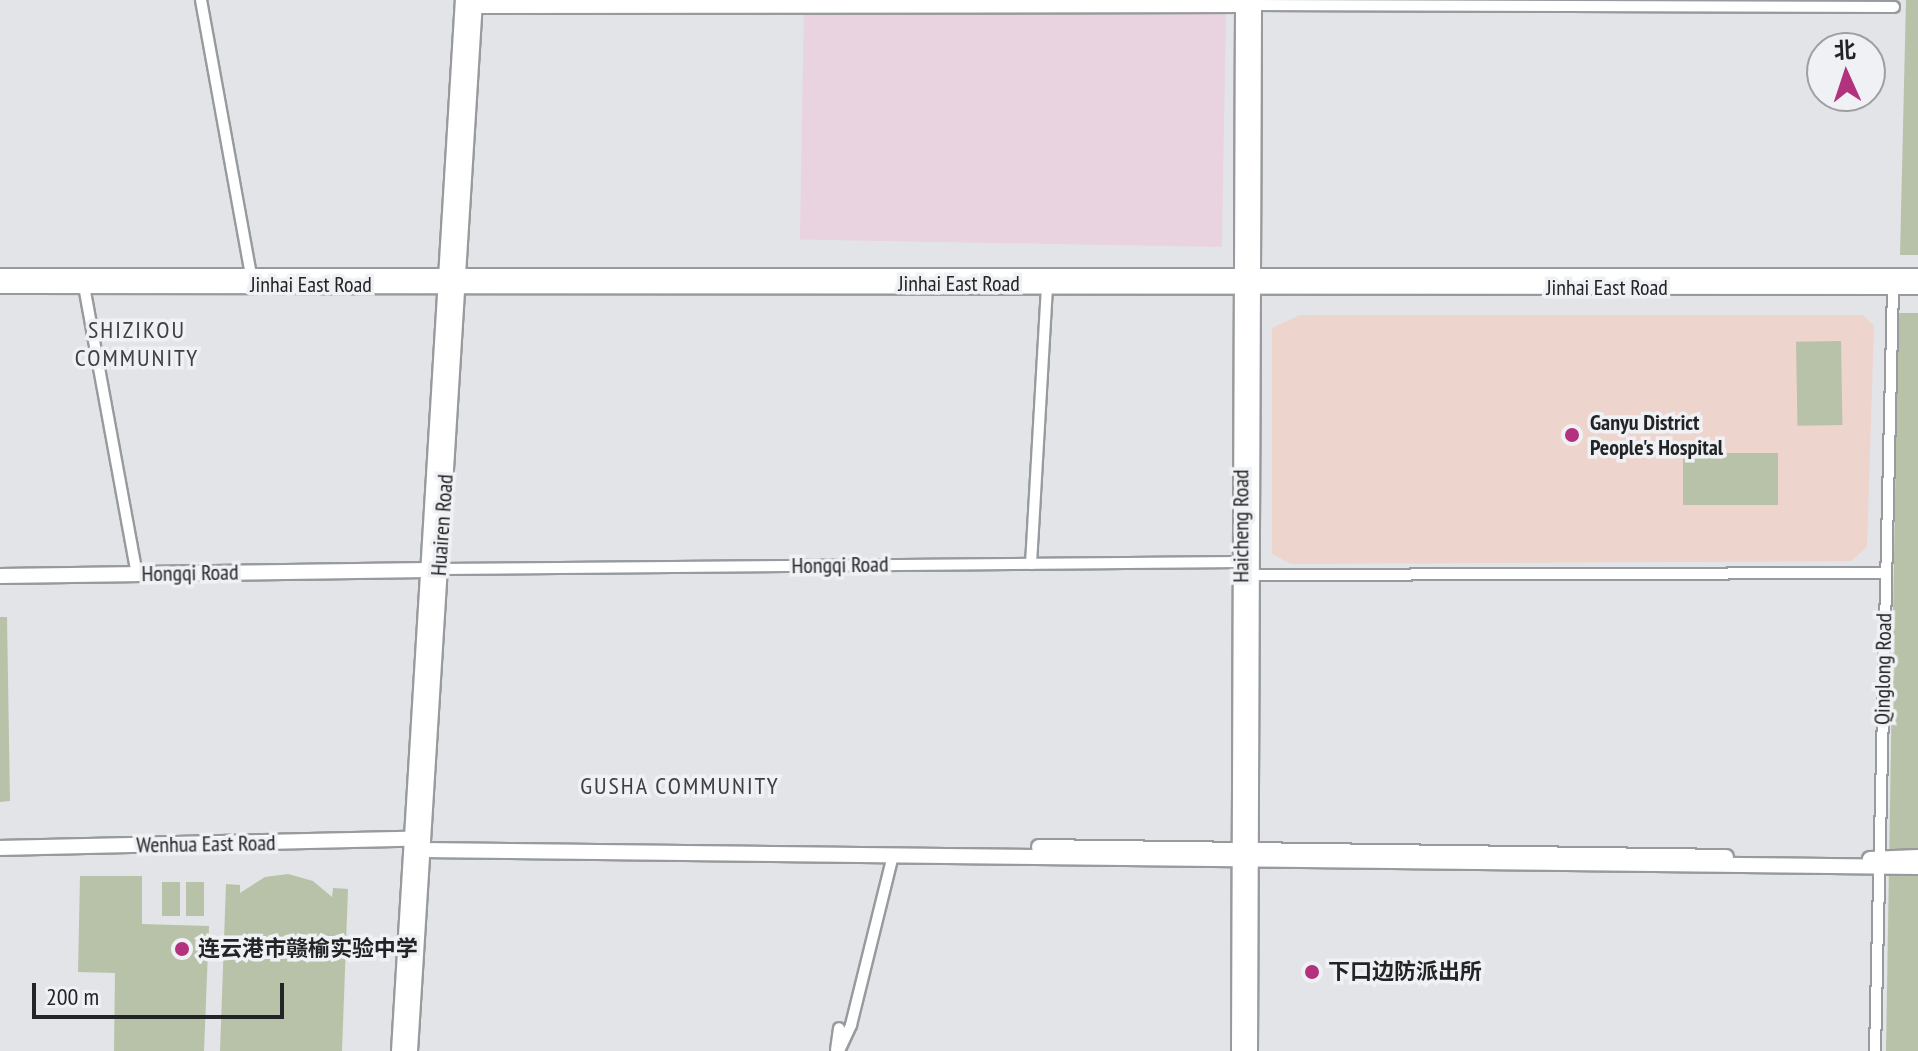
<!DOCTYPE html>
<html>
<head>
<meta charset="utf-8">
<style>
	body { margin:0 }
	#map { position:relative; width:1918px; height:1051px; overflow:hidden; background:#e2e4e7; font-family:"PT Sans Narrow","Noto Sans SC",sans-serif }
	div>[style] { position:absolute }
	.commercial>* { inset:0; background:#e9d3e0; transform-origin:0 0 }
	.medical>* { inset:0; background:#edd4cd }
	.green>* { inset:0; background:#b8c2a9; transform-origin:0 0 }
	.roads { filter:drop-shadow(2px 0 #989b9d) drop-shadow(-2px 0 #989b9d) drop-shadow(0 2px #989b9d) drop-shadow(0 -2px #989b9d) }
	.street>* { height:10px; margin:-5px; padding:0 5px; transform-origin:5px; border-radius:5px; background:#fff }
	.secondary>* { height:14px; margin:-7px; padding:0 7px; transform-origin:7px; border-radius:7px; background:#fff }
	.dots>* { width:22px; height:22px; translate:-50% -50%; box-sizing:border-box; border:4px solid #eff1f4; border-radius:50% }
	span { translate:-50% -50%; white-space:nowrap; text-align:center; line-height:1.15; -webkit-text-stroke:7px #eff1f4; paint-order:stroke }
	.street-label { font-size:22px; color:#232425 }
	.poi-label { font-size:22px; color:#232425; font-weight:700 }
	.left { translate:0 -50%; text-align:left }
	.neighbourhood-label { font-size:24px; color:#3e4043; letter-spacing:2px }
	.north { position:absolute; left:1806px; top:32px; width:80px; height:80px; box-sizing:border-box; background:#eff1f4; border:2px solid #9d9fa1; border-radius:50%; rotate:357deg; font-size:22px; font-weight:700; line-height:32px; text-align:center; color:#232425 }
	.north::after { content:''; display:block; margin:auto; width:28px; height:36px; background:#b3327e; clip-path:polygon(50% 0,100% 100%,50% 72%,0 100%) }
	.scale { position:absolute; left:32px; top:983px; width:252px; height:36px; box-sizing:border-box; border:4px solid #232425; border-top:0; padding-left:10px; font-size:24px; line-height:28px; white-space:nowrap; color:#232425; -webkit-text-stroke:6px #eff1f4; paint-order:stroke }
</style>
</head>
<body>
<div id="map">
	<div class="commercial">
		<i style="left:1226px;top:9px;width:238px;height:422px;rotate:91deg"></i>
	</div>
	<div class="medical">
		<i style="clip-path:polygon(1300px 315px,1863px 315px,1874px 326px,1867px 547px,1851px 561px,1291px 564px,1272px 554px,1272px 328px)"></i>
	</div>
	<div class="green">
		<i style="clip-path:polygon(1906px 0,1918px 0,1918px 255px,1900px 255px)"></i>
		<i style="clip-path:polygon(1898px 313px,1918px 313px,1918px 1051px,1886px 1051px)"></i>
		<i style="left:1841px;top:341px;width:84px;height:45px;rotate:89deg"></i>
		<i style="left:1683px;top:453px;width:95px;height:52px"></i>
		<i style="clip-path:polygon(0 617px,7px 617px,10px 801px,0 802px)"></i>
		<i style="clip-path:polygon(288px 874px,313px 881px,332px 897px,333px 888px,348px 889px,342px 1051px,220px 1051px,226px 884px,240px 885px,240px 893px,265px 877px)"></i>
		<i style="clip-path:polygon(80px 876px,142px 876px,142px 924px,209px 926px,204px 1051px,114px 1051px,115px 973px,78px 972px)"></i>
		<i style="left:162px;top:882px;width:18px;height:34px"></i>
		<i style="left:186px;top:882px;width:18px;height:34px"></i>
	</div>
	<div class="roads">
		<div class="street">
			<i style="left:201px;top:0;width:280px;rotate:79.7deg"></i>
			<i style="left:1254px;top:5px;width:640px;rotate:0.18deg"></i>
			<i style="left:84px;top:286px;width:293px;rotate:79.6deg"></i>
			<i style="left:1031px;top:564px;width:280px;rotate:-86.7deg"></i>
			<i style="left:439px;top:569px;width:802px;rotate:-0.5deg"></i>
			<i style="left:1252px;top:575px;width:632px;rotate:-0.18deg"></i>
			<i style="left:836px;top:1050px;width:22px;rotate:-82deg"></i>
			<i style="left:839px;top:1051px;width:29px;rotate:-65deg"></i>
			<i style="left:851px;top:1025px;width:175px;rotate:-76.1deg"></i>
			<i style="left:1875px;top:1051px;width:764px;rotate:-88.65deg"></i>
		</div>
		<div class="secondary">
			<i style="left:475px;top:6px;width:775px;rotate:-0.07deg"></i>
			<i style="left:0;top:276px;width:1918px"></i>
			<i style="left:0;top:286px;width:1918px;rotate:0.03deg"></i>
			<i style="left:0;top:576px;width:428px;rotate:-0.8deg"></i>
			<i style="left:1039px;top:847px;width:687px;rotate:0.83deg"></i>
			<i style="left:0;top:848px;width:412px;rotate:-1.3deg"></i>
			<i style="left:422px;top:850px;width:1496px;rotate:0.65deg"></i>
			<i style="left:1870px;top:859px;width:48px;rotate:-2.4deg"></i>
			<i style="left:399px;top:1051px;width:1053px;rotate:-86.52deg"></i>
			<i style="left:410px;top:1051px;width:1053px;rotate:-86.46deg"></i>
			<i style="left:1239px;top:1051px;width:1051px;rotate:-89.78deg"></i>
			<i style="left:1250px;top:1051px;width:1051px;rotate:-89.78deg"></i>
		</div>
	</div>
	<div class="dots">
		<i style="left:1572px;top:435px;background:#b3327e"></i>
		<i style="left:182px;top:949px;background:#b3327e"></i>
		<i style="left:1312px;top:972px;background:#b3327e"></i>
	</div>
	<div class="street-label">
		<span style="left:959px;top:284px">Jinhai East Road</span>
		<span style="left:311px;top:285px">Jinhai East Road</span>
		<span style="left:1607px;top:288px">Jinhai East Road</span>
		<span style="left:442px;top:525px;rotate:-86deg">Huairen Road</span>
		<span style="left:1241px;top:526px;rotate:-90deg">Haicheng Road</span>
		<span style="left:840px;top:565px;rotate:-1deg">Hongqi Road</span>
		<span style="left:190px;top:573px;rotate:-1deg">Hongqi Road</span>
		<span style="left:1883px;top:669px;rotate:-89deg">Qinglong Road</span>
		<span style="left:206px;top:844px;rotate:-1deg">Wenhua East Road</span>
	</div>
	<div class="poi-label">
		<span class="left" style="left:1590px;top:435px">Ganyu District<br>People's Hospital</span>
		<span class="left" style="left:198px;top:949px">连云港市赣榆实验中学</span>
		<span class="left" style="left:1328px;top:972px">下口边防派出所</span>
	</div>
	<div class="neighbourhood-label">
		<span style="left:137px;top:344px">SHIZIKOU<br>COMMUNITY</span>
		<span style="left:680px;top:786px">GUSHA COMMUNITY</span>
	</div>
	<div class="north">北</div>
	<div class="scale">200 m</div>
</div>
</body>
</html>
